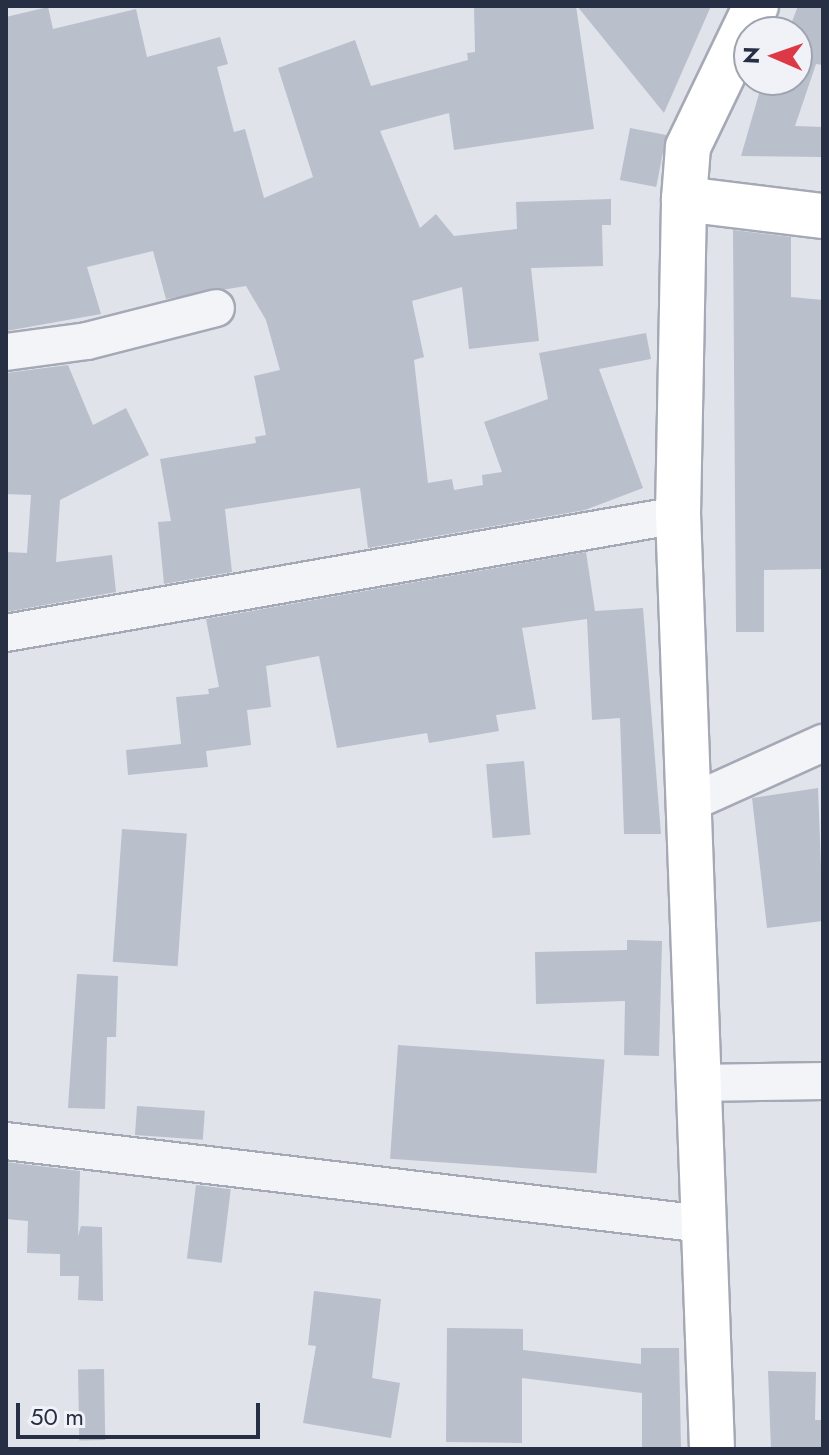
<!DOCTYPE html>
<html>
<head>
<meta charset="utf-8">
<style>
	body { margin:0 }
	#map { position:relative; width:829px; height:1455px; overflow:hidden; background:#e0e3ea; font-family:Jost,sans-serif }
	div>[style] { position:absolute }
	.building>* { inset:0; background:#b9bfcb; transform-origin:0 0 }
	.roads { filter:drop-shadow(2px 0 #a5a9b5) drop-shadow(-2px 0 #a5a9b5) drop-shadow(0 2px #a5a9b5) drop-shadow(0 -2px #a5a9b5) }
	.street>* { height:36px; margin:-18px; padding:0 18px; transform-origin:18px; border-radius:18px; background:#f3f4f8 }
	.secondary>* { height:44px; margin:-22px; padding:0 22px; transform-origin:22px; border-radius:22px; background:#fff }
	span { translate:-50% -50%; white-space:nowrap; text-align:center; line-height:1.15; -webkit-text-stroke:8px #f0f2f8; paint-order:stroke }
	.frame { position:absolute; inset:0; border:8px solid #272f44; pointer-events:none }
	.north { position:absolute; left:733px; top:16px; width:80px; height:80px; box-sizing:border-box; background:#f0f2f8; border:2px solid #a0a4b0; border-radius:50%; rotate:272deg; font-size:22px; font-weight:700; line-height:32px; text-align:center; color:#272f44 }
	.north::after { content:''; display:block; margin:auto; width:28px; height:36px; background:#dc3845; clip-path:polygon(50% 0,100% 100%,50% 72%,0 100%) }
	.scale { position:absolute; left:16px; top:1403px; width:244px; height:36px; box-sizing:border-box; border:4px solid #272f44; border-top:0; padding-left:10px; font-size:24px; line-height:28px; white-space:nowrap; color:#272f44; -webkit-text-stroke:6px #f0f2f8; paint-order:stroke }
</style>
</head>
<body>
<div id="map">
	<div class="building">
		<i style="clip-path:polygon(474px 6px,576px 6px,594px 129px,454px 150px,449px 113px,380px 131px,420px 228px,436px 214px,454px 236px,517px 229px,516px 202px,611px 199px,611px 225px,602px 225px,603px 266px,531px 268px,539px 341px,469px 349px,462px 287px,412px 301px,424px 357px,414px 360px,428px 483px,452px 479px,454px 490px,483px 485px,482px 475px,502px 472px,484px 422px,548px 399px,539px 353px,646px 333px,651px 359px,599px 369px,643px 488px,585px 510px,368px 548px,360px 488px,225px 509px,232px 572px,164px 584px,158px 522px,171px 521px,160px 459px,256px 443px,255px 437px,266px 435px,254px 376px,280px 370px,266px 320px,246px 286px,166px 299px,153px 251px,87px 267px,101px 314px,6px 331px,6px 17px,48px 7px,53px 29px,136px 9px,147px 57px,220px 37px,228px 64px,217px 67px,234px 132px,245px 129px,264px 198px,313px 177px,278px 68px,355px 40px,371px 86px,468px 60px,467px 53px,475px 52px)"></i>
		<i style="clip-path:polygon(577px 6px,711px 6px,664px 113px)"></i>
		<i style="clip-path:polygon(798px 6px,823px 6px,823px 65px,816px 64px,795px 126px,823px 127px,823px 157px,741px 156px,763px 80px,797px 80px,797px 32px,788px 32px)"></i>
		<i style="left:630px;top:128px;width:37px;height:53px;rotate:11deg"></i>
		<i style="clip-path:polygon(733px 230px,791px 237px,791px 297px,823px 300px,823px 569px,764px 570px,764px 632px,736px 632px)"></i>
		<i style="clip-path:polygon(68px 365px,93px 425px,126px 408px,149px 455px,60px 500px,56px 562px,112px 555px,116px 592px,6px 612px,6px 552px,27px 553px,31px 495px,6px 494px,6px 373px)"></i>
		<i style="clip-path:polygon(586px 552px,595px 611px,643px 608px,661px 834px,624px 834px,620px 718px,592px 720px,587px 619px,522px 628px,536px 709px,496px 715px,499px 731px,429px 743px,427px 733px,337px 748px,319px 656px,266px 666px,271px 707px,247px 710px,251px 745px,206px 751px,208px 767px,128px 775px,126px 750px,181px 744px,176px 697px,209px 694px,208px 689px,219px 687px,206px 619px)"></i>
		<i style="left:524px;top:761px;width:74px;height:38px;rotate:85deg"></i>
		<i style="clip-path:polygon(818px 788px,823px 921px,767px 928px,752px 798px)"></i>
		<i style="left:122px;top:829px;width:65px;height:133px;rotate:4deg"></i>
		<i style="clip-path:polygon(627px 940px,662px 941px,659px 1056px,624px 1055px,625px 1001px,536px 1004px,535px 952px,627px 950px)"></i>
		<i style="clip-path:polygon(77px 974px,118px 976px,116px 1037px,107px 1037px,105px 1109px,68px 1108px)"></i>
		<i style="left:398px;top:1045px;width:207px;height:114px;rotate:4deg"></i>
		<i style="left:137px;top:1106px;width:68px;height:29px;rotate:4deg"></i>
		<i style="clip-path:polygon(6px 1162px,80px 1171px,78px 1236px,81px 1226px,102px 1227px,103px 1301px,78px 1300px,79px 1276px,60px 1276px,60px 1254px,27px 1253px,28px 1221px,6px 1219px)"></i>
		<i style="left:196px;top:1185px;width:35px;height:74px;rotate:7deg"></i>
		<i style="clip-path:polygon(314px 1291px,381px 1299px,372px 1378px,400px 1383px,391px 1438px,303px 1423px,316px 1346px,308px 1345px)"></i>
		<i style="clip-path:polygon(447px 1328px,523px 1329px,523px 1350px,641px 1364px,641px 1348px,679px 1348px,681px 1449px,642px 1449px,642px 1393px,522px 1378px,522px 1443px,446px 1442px)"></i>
		<i style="left:104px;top:1369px;width:71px;height:26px;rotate:89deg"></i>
		<i style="clip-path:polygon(768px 1371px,816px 1372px,815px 1420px,823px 1420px,823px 1449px,771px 1449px)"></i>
	</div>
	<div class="roads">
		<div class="street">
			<i style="left:6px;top:352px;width:82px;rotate:-7.7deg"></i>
			<i style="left:87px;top:341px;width:133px;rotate:-14.3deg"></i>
			<i style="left:6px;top:633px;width:682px;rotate:-9.96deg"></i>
			<i style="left:690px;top:803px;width:146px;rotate:-24.3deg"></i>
			<i style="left:697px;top:1083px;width:126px;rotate:-0.9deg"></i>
			<i style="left:6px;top:1141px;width:702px;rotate:6.79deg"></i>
		</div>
		<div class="secondary">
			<i style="left:684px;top:199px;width:140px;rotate:7deg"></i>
			<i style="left:712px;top:1449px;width:935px;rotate:-92.08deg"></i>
			<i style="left:678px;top:515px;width:316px;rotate:-88.9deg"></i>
			<i style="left:684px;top:199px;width:52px;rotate:-85.6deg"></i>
			<i style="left:688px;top:147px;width:157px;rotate:-64.3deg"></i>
		</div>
	</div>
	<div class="frame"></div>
	<div class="north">N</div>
	<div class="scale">50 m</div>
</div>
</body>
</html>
